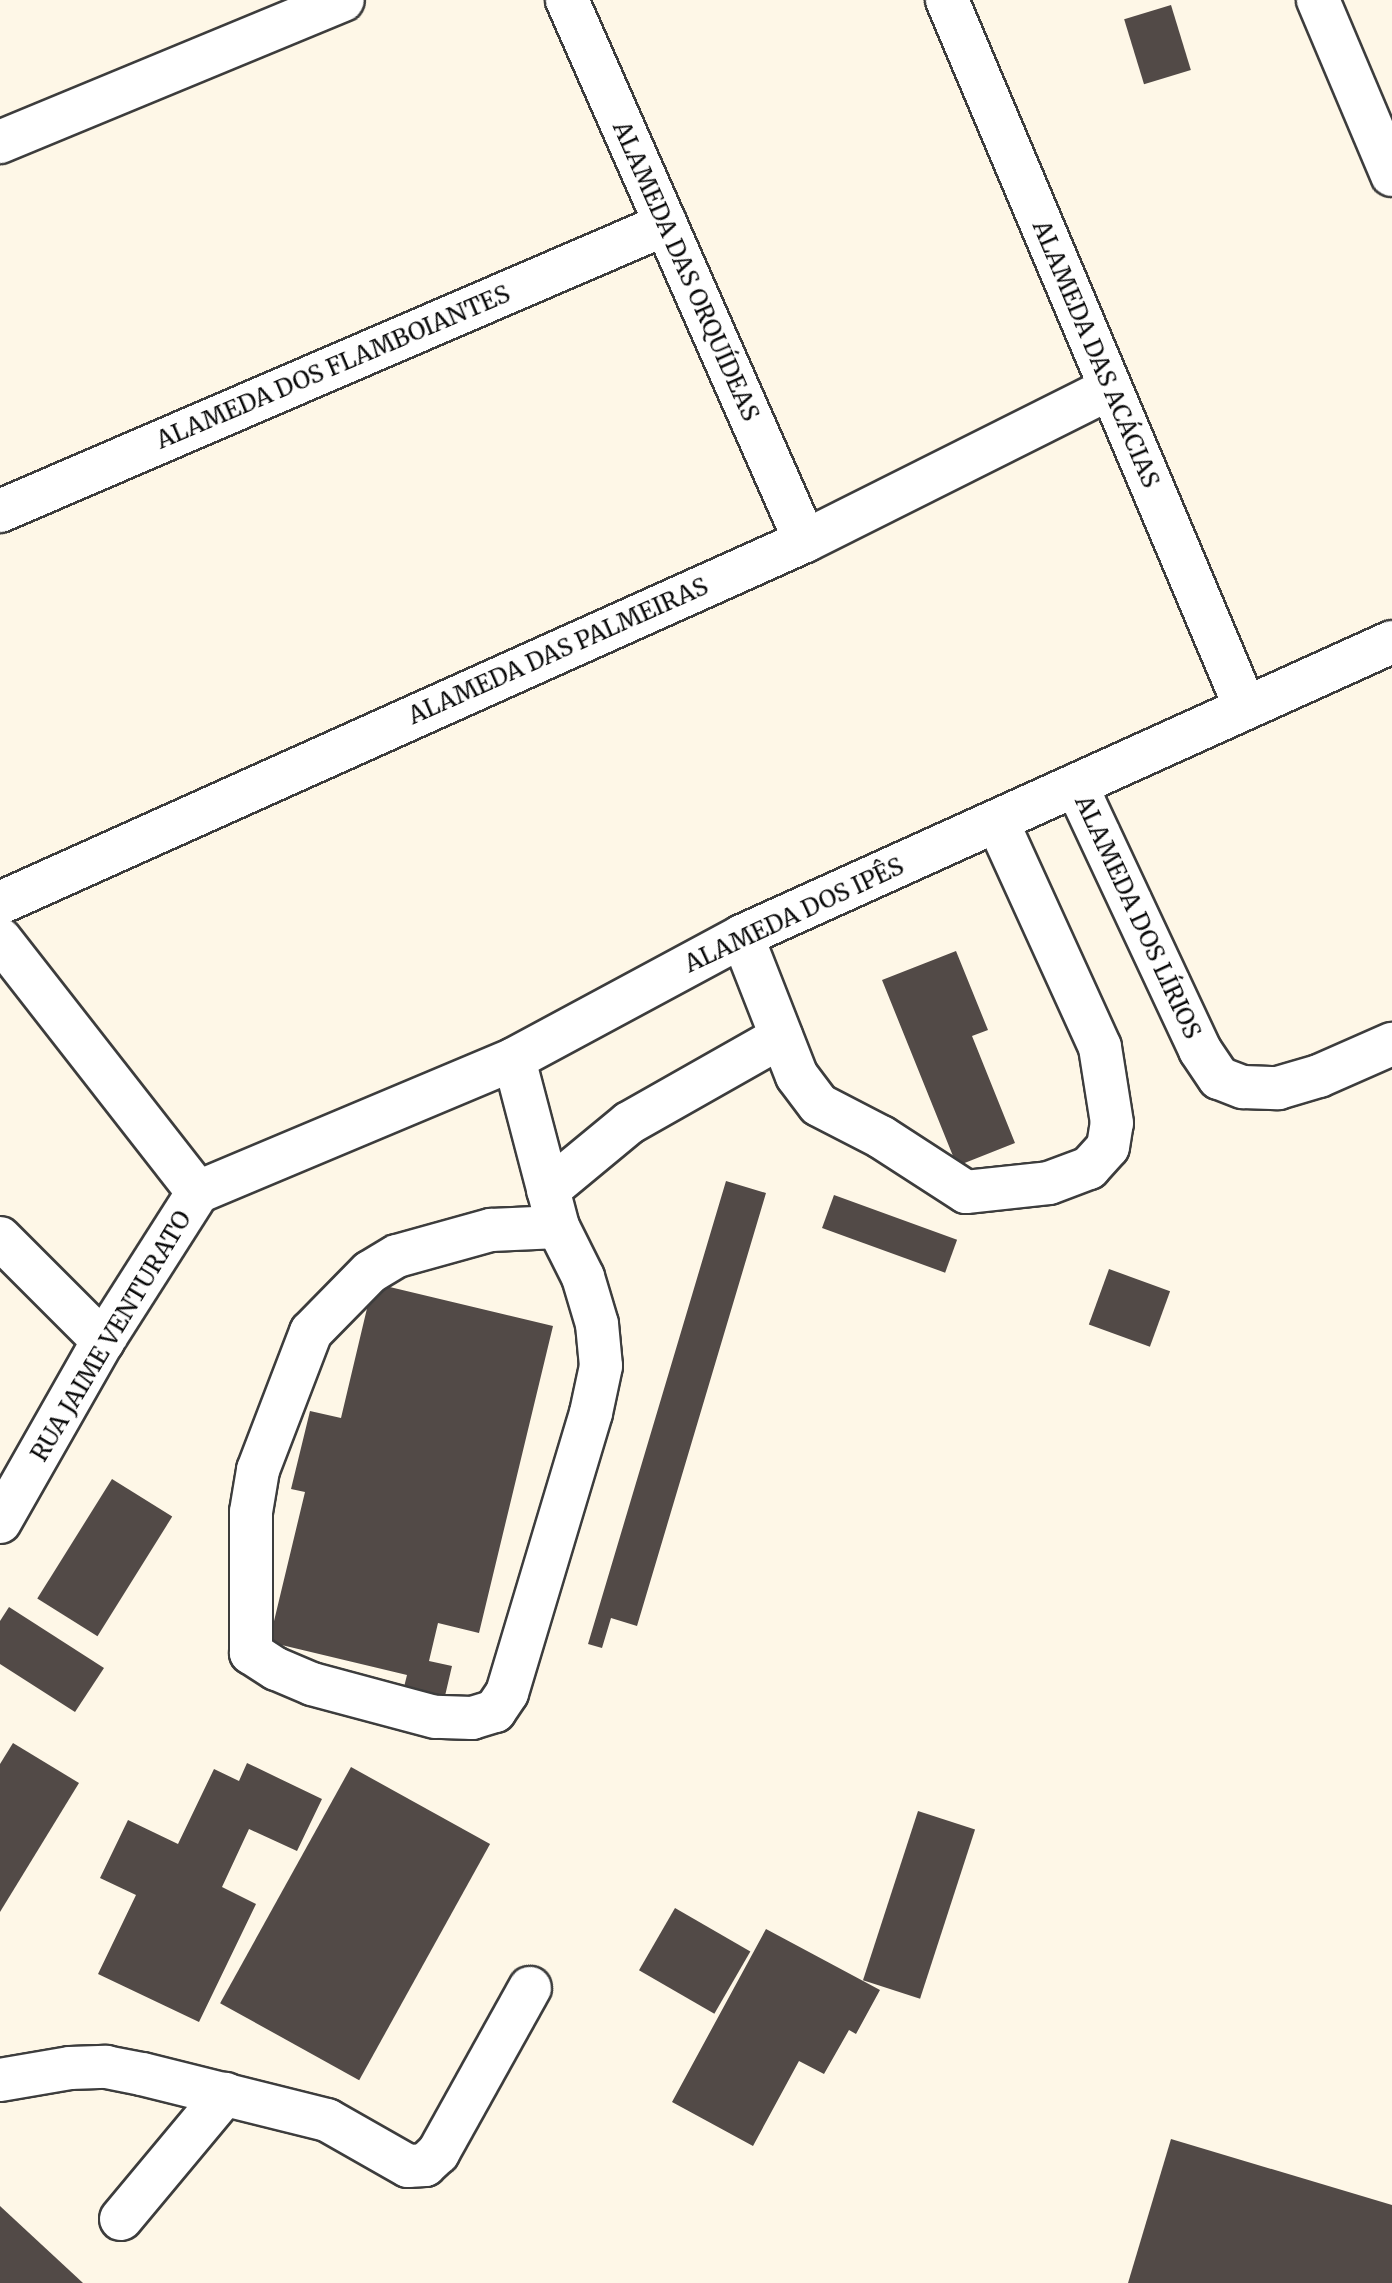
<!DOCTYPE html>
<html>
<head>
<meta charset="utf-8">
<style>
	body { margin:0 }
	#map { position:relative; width:1392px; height:2283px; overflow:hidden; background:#fef7e7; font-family:Merriweather,serif }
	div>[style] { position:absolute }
	.building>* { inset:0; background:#524a47; transform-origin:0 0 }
	.roads { filter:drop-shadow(2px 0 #3d3d3d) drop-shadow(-2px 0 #3d3d3d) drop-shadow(0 2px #3d3d3d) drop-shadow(0 -2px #3d3d3d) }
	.minor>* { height:42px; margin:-21px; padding:0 21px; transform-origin:21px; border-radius:21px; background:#fff }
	span { translate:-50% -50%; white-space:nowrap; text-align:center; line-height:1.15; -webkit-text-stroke:8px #fff; paint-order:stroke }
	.street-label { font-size:24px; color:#0a0a0a }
</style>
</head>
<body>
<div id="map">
	<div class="building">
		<i style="left:1171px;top:5px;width:68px;height:49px;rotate:73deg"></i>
		<i style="clip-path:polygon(956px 951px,988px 1030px,972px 1036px,1015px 1143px,957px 1166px,882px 980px)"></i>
		<i style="clip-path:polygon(726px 1181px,766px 1193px,637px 1626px,611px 1618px,602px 1648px,588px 1644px)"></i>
		<i style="left:834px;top:1195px;width:131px;height:35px;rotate:20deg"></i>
		<i style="left:1109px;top:1269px;width:65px;height:59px;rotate:20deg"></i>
		<i style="clip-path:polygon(373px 1283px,553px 1326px,479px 1633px,438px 1623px,429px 1661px,452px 1666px,441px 1713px,400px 1703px,407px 1675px,269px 1642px,305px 1492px,291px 1489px,310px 1411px,341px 1418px)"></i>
		<i style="left:112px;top:1479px;width:71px;height:141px;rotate:32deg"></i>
		<i style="clip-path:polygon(9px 1607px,104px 1668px,75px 1712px,0 1664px,0 1621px)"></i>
		<i style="clip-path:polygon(13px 1743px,79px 1783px,0 1912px,0 1764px)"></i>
		<i style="clip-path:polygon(247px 1763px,322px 1799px,297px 1851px,249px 1829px,222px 1887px,256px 1904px,199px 2022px,98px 1974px,136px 1895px,100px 1878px,128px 1820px,178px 1844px,214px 1769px,239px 1781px)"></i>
		<i style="left:351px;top:1767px;width:159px;height:270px;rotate:29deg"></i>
		<i style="left:918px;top:1811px;width:60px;height:178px;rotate:18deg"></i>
		<i style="left:675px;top:1908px;width:87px;height:72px;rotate:30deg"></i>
		<i style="clip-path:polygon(766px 1929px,880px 1990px,856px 2034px,849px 2030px,824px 2074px,799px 2061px,753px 2146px,672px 2102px)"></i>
		<i style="clip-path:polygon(1171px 2139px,1392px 2205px,1392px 2283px,1128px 2283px)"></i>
		<i style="clip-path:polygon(0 2206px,83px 2283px,0 2283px)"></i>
	</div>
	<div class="roads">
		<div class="minor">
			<i style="left:567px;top:0;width:591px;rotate:66.25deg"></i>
			<i style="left:947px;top:0;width:767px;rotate:67.14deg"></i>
			<i style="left:1318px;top:0;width:190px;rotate:67.1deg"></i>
			<i style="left:0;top:142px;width:371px;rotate:-22.5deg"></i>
			<i style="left:0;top:511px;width:725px;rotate:-23.31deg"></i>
			<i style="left:1076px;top:785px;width:293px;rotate:64.9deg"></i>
			<i style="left:1200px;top:1050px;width:34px;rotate:56deg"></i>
			<i style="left:1219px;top:1078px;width:26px;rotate:21deg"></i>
			<i style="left:1243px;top:1087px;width:35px;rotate:2deg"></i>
			<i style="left:1278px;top:1088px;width:43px;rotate:-16.3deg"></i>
			<i style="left:1319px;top:1076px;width:80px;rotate:-23.7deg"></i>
			<i style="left:0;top:903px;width:883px;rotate:-24.21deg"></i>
			<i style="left:805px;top:541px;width:341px;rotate:-26.6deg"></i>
			<i style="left:742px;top:936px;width:150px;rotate:68.6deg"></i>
			<i style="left:797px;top:1076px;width:36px;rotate:53deg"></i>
			<i style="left:819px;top:1105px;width:70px;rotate:27.3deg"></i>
			<i style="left:881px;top:1137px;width:101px;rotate:32.9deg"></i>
			<i style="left:966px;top:1192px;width:83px;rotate:-6.2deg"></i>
			<i style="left:1049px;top:1183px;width:43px;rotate:-20.6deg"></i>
			<i style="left:1089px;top:1168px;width:28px;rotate:-48deg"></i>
			<i style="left:1108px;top:1147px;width:24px;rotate:-81deg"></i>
			<i style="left:1112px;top:1123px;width:77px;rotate:-99deg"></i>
			<i style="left:1100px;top:1047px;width:248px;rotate:-114.5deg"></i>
			<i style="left:0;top:939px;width:321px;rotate:52deg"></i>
			<i style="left:514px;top:1059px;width:174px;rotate:75.3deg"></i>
			<i style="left:558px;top:1227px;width:56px;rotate:63.4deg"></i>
			<i style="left:583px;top:1277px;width:49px;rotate:73.4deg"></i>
			<i style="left:597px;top:1324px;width:42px;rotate:84.6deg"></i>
			<i style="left:601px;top:1366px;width:48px;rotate:102deg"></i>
			<i style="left:591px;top:1413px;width:292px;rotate:106.7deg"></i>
			<i style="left:507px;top:1693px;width:22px;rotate:124deg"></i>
			<i style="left:495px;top:1711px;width:24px;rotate:163deg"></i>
			<i style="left:472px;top:1718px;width:37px;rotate:-178deg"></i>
			<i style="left:435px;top:1717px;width:127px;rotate:-165deg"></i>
			<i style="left:312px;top:1684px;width:39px;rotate:-157deg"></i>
			<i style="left:276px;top:1669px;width:30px;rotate:-147deg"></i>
			<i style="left:251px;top:1653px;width:141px;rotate:-90deg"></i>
			<i style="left:251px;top:1512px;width:43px;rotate:-80.5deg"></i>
			<i style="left:258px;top:1470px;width:148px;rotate:-69deg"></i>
			<i style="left:311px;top:1332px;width:84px;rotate:-45.5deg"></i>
			<i style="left:370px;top:1272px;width:31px;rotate:-31deg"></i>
			<i style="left:397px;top:1256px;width:98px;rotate:-15.5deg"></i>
			<i style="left:491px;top:1230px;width:67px;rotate:-2.6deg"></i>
			<i style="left:548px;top:1190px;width:105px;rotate:-39.6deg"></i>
			<i style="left:629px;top:1123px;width:175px;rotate:-29.5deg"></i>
			<i style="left:198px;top:1192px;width:343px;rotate:-22.8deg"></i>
			<i style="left:514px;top:1059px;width:259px;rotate:-28.3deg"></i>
			<i style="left:742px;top:936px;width:713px;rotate:-24.34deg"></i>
			<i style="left:0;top:1238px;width:146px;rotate:45deg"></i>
			<i style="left:0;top:1522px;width:208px;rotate:-60.4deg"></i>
			<i style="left:103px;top:1341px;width:177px;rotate:-57.5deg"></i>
			<i style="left:0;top:2080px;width:71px;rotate:-9.7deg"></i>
			<i style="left:70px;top:2068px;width:36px;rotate:-2deg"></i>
			<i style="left:106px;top:2067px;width:37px;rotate:11deg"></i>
			<i style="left:142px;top:2074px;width:191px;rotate:14deg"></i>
			<i style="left:327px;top:2120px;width:93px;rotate:29.6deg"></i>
			<i style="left:408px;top:2166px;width:17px;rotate:-3deg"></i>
			<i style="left:425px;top:2165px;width:18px;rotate:-43deg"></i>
			<i style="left:438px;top:2153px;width:189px;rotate:-60.9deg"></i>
			<i style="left:121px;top:2219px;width:163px;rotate:-50.2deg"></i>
		</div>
	</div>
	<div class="street-label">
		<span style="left:686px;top:271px;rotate:66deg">ALAMEDA DAS ORQUÍDEAS</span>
		<span style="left:1096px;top:354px;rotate:67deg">ALAMEDA DAS ACÁCIAS</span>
		<span style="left:333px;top:367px;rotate:-23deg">ALAMEDA DOS FLAMBOIANTES</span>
		<span style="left:558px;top:651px;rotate:-24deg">ALAMEDA DAS PALMEIRAS</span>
		<span style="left:794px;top:915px;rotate:-25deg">ALAMEDA DOS IPÊS</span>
		<span style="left:1138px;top:917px;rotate:65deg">ALAMEDA DOS LÍRIOS</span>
		<span style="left:111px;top:1336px;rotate:-59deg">RUA JAIME VENTURATO</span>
	</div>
</div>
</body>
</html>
